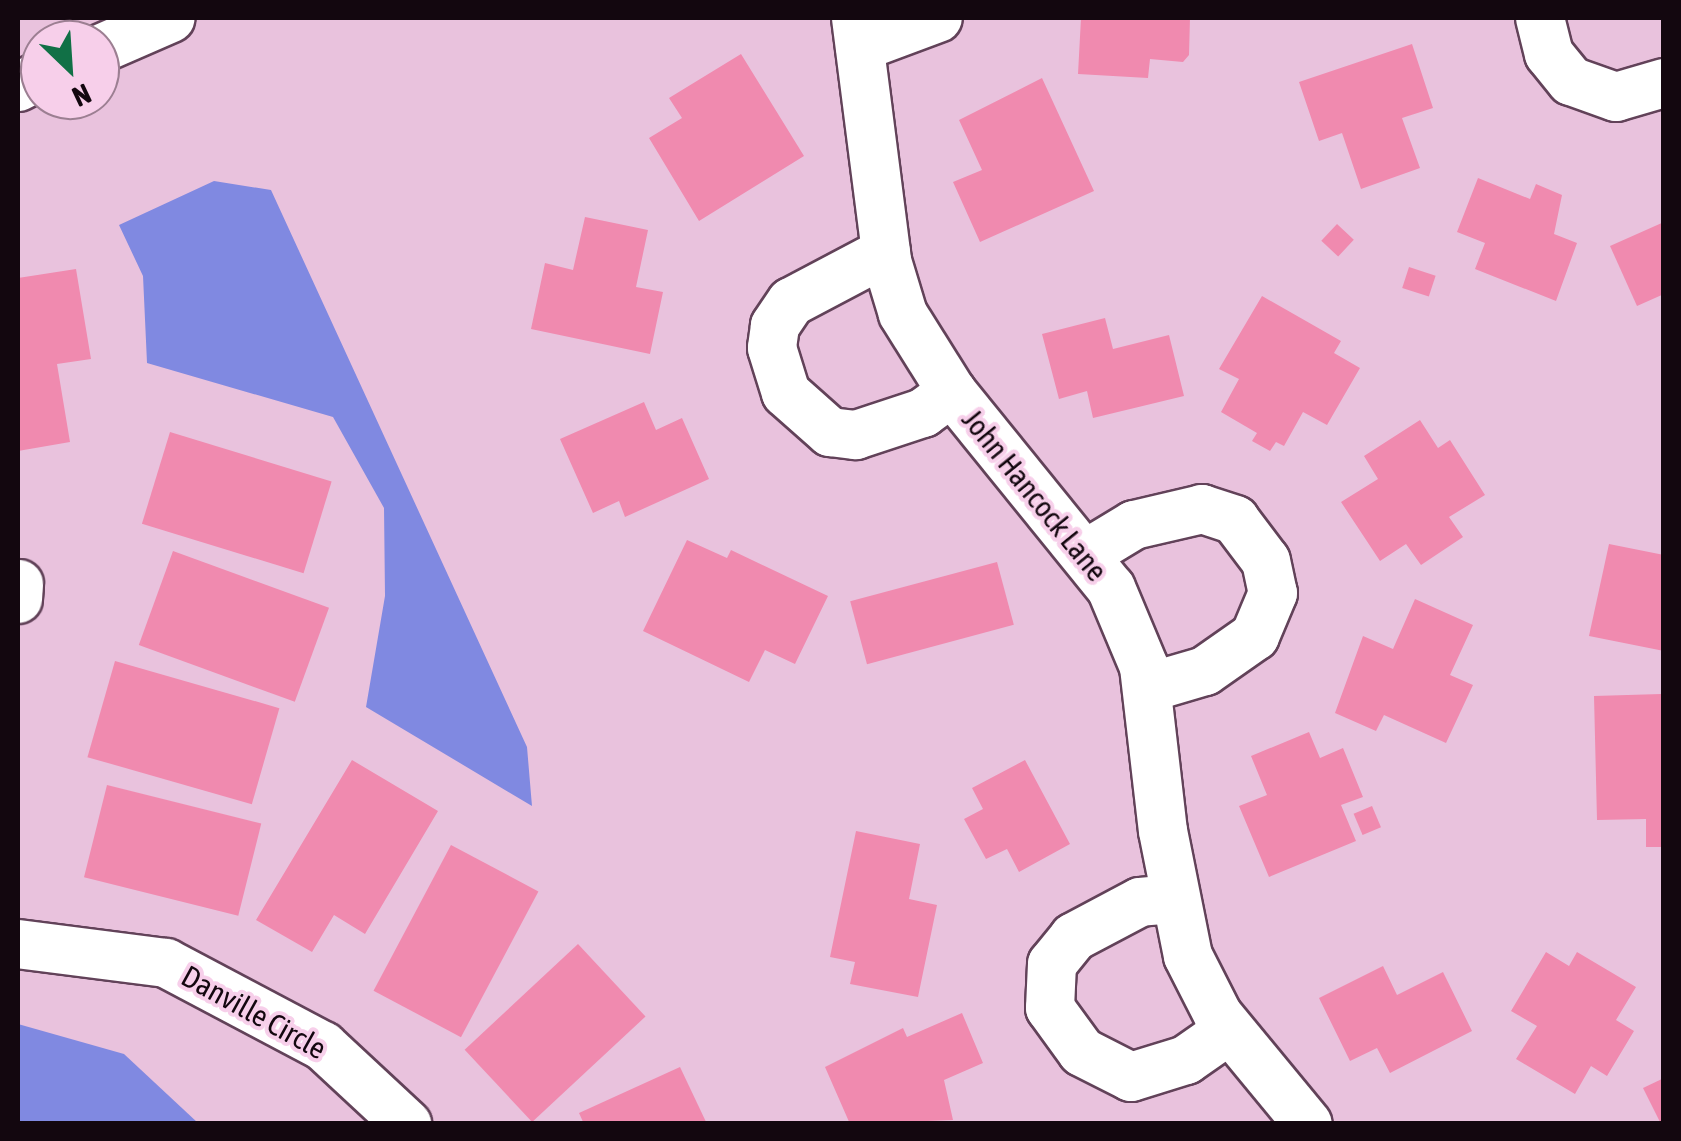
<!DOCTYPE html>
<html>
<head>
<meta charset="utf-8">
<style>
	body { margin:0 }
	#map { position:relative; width:1681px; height:1141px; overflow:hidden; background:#e9c2dd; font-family:"Asap Condensed",sans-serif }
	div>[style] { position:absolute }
	.water>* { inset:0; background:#8089e1 }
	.building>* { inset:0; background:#f08aaf; transform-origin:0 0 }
	.roads { filter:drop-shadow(2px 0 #624259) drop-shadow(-2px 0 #624259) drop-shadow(0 2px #624259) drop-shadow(0 -2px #624259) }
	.street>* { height:48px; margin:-24px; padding:0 24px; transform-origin:24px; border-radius:24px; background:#fff }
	span { translate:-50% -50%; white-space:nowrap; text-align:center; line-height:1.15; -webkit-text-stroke:8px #f7cfea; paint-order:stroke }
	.street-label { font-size:30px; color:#13070f }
	.frame { position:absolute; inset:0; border:20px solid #13070f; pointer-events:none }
	.north { position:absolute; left:20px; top:20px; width:100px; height:100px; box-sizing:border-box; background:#f7cfea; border:2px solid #9c7f92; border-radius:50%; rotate:155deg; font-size:28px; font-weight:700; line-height:40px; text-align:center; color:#13070f }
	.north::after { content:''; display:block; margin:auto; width:35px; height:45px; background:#117046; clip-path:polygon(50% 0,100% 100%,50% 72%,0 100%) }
</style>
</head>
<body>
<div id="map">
	<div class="water">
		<i style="clip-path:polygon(214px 181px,271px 190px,527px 747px,532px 806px,366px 707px,385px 596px,384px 508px,333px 417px,147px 363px,143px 276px,119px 225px)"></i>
		<i style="clip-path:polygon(18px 1024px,124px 1054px,198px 1123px,18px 1123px)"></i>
	</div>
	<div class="building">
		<i style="clip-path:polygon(1081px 18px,1190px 18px,1189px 55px,1183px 62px,1150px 59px,1148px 78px,1078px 74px)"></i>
		<i style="clip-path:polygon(1412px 44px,1433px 108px,1402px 118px,1420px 168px,1361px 189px,1342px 133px,1319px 141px,1299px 82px)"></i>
		<i style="clip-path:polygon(741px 54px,804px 156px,699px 221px,649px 138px,682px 118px,669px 98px)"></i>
		<i style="clip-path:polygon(1042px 78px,1094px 191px,980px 242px,953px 182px,982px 170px,959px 120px)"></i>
		<i style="clip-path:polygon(1478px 178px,1530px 199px,1536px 184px,1562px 195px,1554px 234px,1577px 243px,1556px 301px,1475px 269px,1485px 243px,1457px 232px)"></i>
		<i style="clip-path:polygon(585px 217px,648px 230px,636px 287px,663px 292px,650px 354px,531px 329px,545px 263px,573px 270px)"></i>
		<i style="clip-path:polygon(1664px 222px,1664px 294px,1637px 306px,1610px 246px)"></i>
		<i style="left:1337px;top:224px;width:23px;height:23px;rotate:43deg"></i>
		<i style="left:1409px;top:267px;width:28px;height:22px;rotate:18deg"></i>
		<i style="clip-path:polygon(76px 269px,91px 359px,57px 364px,70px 442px,18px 451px,18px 278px)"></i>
		<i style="clip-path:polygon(1262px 296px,1341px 341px,1334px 353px,1360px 368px,1327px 425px,1303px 412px,1284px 446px,1276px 442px,1270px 451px,1252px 441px,1257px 433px,1221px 412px,1239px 379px,1219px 369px)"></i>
		<i style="clip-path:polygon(1105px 318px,1113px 349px,1169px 335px,1184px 396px,1093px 418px,1087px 391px,1059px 399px,1042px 334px)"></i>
		<i style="clip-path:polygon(644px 402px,656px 430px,682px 418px,709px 479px,625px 517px,619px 501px,593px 513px,560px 439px)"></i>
		<i style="clip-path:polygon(1420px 420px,1438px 448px,1450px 440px,1485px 495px,1449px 517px,1463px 537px,1421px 565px,1406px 544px,1380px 561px,1341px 502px,1378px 479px,1364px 456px)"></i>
		<i style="left:170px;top:432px;width:169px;height:96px;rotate:17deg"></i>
		<i style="clip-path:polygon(687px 540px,727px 558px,731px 550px,828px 596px,795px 664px,765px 650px,749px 682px,643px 631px)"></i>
		<i style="clip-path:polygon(1609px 544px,1664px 555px,1664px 651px,1589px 636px)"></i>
		<i style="left:173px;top:551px;width:166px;height:100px;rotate:20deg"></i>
		<i style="left:997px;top:562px;width:65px;height:152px;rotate:75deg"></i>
		<i style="clip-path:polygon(1415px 599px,1473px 625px,1450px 675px,1473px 685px,1446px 743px,1384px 715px,1376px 731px,1335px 713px,1363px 636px,1393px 649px)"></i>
		<i style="left:115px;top:661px;width:171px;height:100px;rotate:16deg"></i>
		<i style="clip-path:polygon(1661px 694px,1664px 847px,1646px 847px,1646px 819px,1597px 820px,1594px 696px)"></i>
		<i style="clip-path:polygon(1309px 732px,1320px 758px,1343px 748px,1363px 797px,1341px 805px,1356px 841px,1269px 877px,1239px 806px,1267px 795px,1251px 756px)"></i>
		<i style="clip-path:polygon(352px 760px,438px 811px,365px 934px,334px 915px,312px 952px,256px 920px)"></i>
		<i style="clip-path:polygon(1025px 760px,1070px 844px,1019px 872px,1007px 849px,986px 859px,964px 819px,983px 809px,972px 788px)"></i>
		<i style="left:107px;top:785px;width:159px;height:95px;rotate:14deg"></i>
		<i style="left:1372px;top:806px;width:23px;height:20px;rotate:67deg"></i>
		<i style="clip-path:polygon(856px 831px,920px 844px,909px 899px,937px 905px,918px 997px,850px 984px,855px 962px,830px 957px)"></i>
		<i style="left:451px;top:845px;width:99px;height:165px;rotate:28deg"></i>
		<i style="left:578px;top:944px;width:99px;height:155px;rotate:47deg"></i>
		<i style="clip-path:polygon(1546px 952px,1569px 966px,1577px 952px,1636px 987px,1616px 1020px,1634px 1031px,1607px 1076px,1591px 1066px,1575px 1094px,1516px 1059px,1537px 1026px,1511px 1011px)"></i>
		<i style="clip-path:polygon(1383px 966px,1397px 995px,1443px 972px,1472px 1031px,1390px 1073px,1377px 1048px,1350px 1061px,1319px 998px)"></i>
		<i style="clip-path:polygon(962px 1013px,983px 1063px,944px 1080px,953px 1120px,850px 1124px,825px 1067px,903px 1028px,907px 1037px)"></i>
		<i style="clip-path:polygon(680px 1067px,707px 1124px,584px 1124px,579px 1113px)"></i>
		<i style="clip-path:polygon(1664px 1078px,1664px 1124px,1661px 1124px,1643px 1088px)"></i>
	</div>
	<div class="roads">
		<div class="street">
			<i style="left:856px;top:18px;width:245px;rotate:82.7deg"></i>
			<i style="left:887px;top:261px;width:55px;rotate:73.2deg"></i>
			<i style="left:903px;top:314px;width:92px;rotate:57.9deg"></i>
			<i style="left:952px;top:392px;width:252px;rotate:51deg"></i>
			<i style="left:1111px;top:588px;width:86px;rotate:67.3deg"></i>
			<i style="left:1144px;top:667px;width:165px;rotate:83.4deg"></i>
			<i style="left:1163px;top:831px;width:127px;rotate:78.7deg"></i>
			<i style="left:1188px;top:956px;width:66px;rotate:63deg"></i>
			<i style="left:1218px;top:1015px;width:141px;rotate:50.5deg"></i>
			<i style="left:1540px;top:18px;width:37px;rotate:76deg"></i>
			<i style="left:1549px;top:54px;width:35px;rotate:51deg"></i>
			<i style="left:1571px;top:81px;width:48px;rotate:19.6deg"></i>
			<i style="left:1616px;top:97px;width:50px;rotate:-16.3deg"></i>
			<i style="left:860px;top:47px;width:83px;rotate:-20.4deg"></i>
			<i style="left:100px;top:49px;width:77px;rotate:-23.6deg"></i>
			<i style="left:18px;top:87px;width:25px;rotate:-27deg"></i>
			<i style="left:886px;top:252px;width:107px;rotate:152.2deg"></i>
			<i style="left:791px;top:302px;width:29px;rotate:124deg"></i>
			<i style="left:775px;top:326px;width:22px;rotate:98deg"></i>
			<i style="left:772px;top:348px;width:47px;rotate:72.7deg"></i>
			<i style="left:786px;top:393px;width:59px;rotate:41.6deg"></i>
			<i style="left:830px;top:432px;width:26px;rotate:7deg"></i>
			<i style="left:856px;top:435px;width:71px;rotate:-18.2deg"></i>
			<i style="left:923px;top:413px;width:36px;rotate:-36deg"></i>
			<i style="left:1086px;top:554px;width:56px;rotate:-31.1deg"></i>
			<i style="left:1134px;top:525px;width:70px;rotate:-13.2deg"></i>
			<i style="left:1202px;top:509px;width:35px;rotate:18deg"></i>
			<i style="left:1235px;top:520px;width:51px;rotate:52.9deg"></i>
			<i style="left:1266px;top:561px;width:33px;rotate:78deg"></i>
			<i style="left:1273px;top:593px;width:47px;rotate:112.7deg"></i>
			<i style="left:1255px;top:636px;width:61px;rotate:145deg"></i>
			<i style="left:1205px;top:671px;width:60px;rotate:163.7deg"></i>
			<i style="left:18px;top:599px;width:15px;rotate:-86deg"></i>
			<i style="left:1174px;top:899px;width:34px;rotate:175deg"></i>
			<i style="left:1140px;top:902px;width:75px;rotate:152.1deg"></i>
			<i style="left:1074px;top:937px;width:35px;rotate:129deg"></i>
			<i style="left:1052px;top:964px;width:44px;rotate:92.6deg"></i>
			<i style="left:1050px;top:1008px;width:54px;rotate:54deg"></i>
			<i style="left:1082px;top:1052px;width:55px;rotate:27deg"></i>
			<i style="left:1131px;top:1077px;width:58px;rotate:-17.2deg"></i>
			<i style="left:1186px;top:1060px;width:52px;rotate:-34.9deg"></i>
			<i style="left:18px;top:944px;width:149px;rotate:7.3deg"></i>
			<i style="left:166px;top:963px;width:178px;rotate:27.9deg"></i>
			<i style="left:323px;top:1046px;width:115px;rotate:42.9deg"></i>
		</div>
	</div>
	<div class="street-label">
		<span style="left:1035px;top:495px;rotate:51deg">John Hancock Lane</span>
		<span style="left:254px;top:1012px;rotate:29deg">Danville Circle</span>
	</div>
	<div class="frame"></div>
	<div class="north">N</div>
</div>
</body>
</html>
